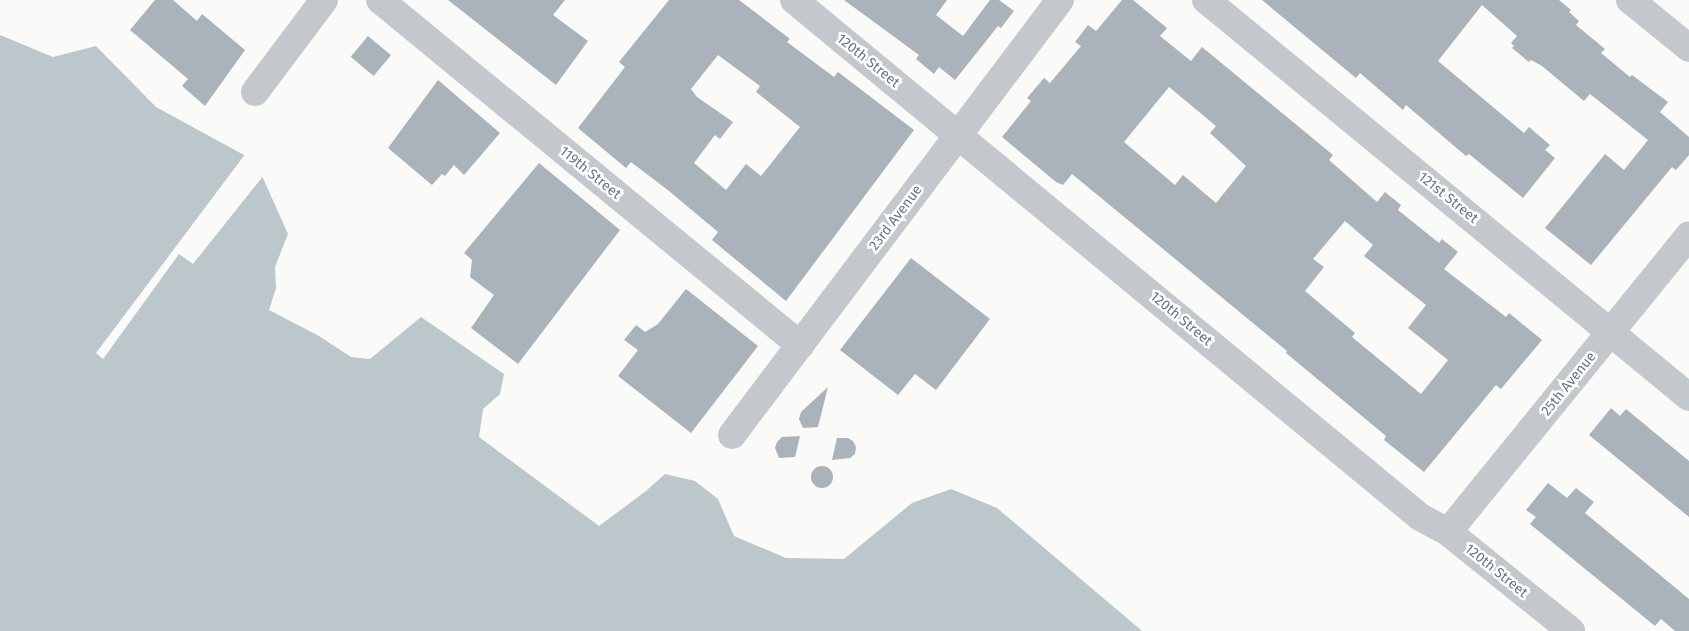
<!DOCTYPE html>
<html>
<head>
<meta charset="utf-8">
<style>
	body { margin:0 }
	#map { position:relative; width:1689px; height:631px; overflow:hidden; background:#fafaf8; font-family:"Fira Sans",sans-serif }
	div>[style] { position:absolute }
	.water>* { inset:0; background:#bbc7cb }
	.pier>* { inset:0; background:#fafaf8 }
	.building>* { inset:0; background:#aab3b9; transform-origin:0 0 }
	.round { border-radius:50% }
	.minor>* { height:28px; margin:-14px; padding:0 14px; transform-origin:14px; border-radius:14px; background:#c3c8cc }
	span { translate:-50% -50%; white-space:nowrap; text-align:center; line-height:1.15; -webkit-text-stroke:5px #fff; paint-order:stroke }
	.street-label { font-size:14px; color:#657683 }
</style>
</head>
<body>
<div id="map">
	<div class="water">
		<i style="clip-path:polygon(0 35px,53px 57px,96px 46px,156px 107px,244px 155px,263px 178px,288px 234px,275px 267px,276px 288px,269px 310px,319px 336px,351px 357px,370px 359px,421px 317px,504px 374px,500px 394px,483px 409px,479px 437px,599px 526px,646px 491px,665px 474px,695px 481px,718px 499px,734px 536px,786px 558px,844px 559px,912px 503px,951px 489px,997px 508px,1142px 631px,0 631px)"></i>
	</div>
	<div class="pier">
		<i style="clip-path:polygon(246px 153px,264px 175px,193px 264px,179px 254px,103px 359px,96px 353px)"></i>
	</div>
	<div class="building">
		<i style="clip-path:polygon(155px 0,173px 0,197px 21px,202px 14px,245px 50px,205px 106px,182px 86px,188px 79px,130px 30px)"></i>
		<i style="clip-path:polygon(448px 0,565px 0,553px 15px,588px 41px,556px 85px)"></i>
		<i style="clip-path:polygon(evenodd,669px 0,739px 0,790px 39px,787px 42px,834px 77px,838px 72px,914px 130px,786px 301px,712px 240px,718px 232px,669px 191px,631px 162px,626px 168px,578px 128px,625px 67px,619px 62px,669px 0,718px 55px,760px 86px,756px 92px,800px 127px,761px 176px,746px 164px,726px 190px,694px 163px,715px 135px,720px 139px,733px 122px,697px 97px,691px 89px,718px 55px)"></i>
		<i style="clip-path:polygon(844px 0,947px 0,936px 15px,963px 36px,990px 0,999px 0,1014px 11px,1001px 28px,998px 26px,955px 80px,939px 67px,934px 74px,916px 59px,919px 55px)"></i>
		<i style="clip-path:polygon(evenodd,1122px 0,1133px 0,1167px 28px,1160px 36px,1191px 61px,1202px 47px,1333px 155px,1329px 160px,1377px 202px,1385px 192px,1401px 205px,1398px 210px,1439px 243px,1442px 239px,1458px 252px,1444px 269px,1506px 317px,1509px 313px,1542px 340px,1501px 389px,1496px 385px,1424px 472px,1384px 440px,1386px 436px,1286px 353px,1287px 351px,1072px 174px,1063px 185px,1056px 182px,1002px 137px,1031px 101px,1027px 98px,1044px 78px,1050px 83px,1081px 46px,1075px 42px,1088px 25px,1096px 31px,1122px 0,1169px 87px,1216px 126px,1210px 133px,1246px 166px,1216px 203px,1183px 175px,1175px 185px,1124px 142px,1169px 87px,1122px 0,1345px 221px,1373px 245px,1364px 256px,1426px 305px,1408px 328px,1448px 360px,1421px 394px,1352px 337px,1355px 333px,1305px 291px,1324px 267px,1313px 259px,1345px 221px)"></i>
		<i style="clip-path:polygon(1262px 0,1559px 0,1571px 10px,1569px 12px,1579px 21px,1576px 25px,1605px 49px,1601px 53px,1630px 77px,1632px 75px,1668px 102px,1660px 112px,1689px 137px,1689px 155px,1676px 170px,1672px 167px,1591px 265px,1545px 228px,1605px 154px,1624px 170px,1648px 140px,1590px 94px,1584px 101px,1542px 66px,1531px 60px,1529px 62px,1512px 48px,1514px 46px,1511px 43px,1517px 36px,1482px 5px,1438px 61px,1524px 133px,1529px 127px,1550px 145px,1545px 150px,1555px 158px,1523px 198px,1469px 154px,1466px 156px,1406px 105px,1403px 110px,1360px 73px,1356px 78px)"></i>
		<i style="left:368px;top:36px;width:30px;height:27px;rotate:40deg"></i>
		<i style="clip-path:polygon(438px 80px,500px 133px,464px 175px,454px 165px,445px 176px,442px 174px,432px 185px,388px 148px)"></i>
		<i style="clip-path:polygon(539px 163px,620px 230px,518px 364px,471px 328px,494px 295px,470px 277px,472px 260px,464px 253px)"></i>
		<i style="clip-path:polygon(911px 258px,990px 319px,936px 390px,915px 374px,898px 395px,840px 350px)"></i>
		<i style="clip-path:polygon(686px 289px,758px 346px,691px 433px,618px 376px,638px 350px,624px 340px,636px 325px,645px 332px,658px 324px)"></i>
		<i style="clip-path:polygon(828px 387px,818px 427px,803px 428px,799px 419px,801px 412px)"></i>
		<i style="clip-path:polygon(1611px 408px,1620px 416px,1626px 409px,1689px 461px,1689px 517px,1589px 435px)"></i>
		<i style="clip-path:polygon(800px 436px,795px 457px,779px 458px,775px 448px,777px 442px,782px 437px)"></i>
		<i style="clip-path:polygon(837px 438px,848px 438px,853px 441px,856px 447px,855px 454px,850px 458px,832px 460px)"></i>
		<i class="round" style="left:811px;top:466px;width:22px;height:22px"></i>
		<i style="clip-path:polygon(1548px 483px,1567px 498px,1576px 488px,1594px 502px,1585px 513px,1689px 599px,1689px 631px,1675px 631px,1661px 619px,1655px 626px,1530px 524px,1536px 517px,1526px 510px)"></i>
	</div>
	<div class="minor">
		<i style="left:380px;top:0;width:544px;rotate:39.4deg"></i>
		<i style="left:794px;top:0;width:812px;rotate:39.55deg"></i>
		<i style="left:1420px;top:517px;width:32px;rotate:28deg"></i>
		<i style="left:1448px;top:532px;width:158px;rotate:38.8deg"></i>
		<i style="left:1206px;top:0;width:625px;rotate:39.42deg"></i>
		<i style="left:1630px;top:0;width:76px;rotate:39.1deg"></i>
		<i style="left:255px;top:92px;width:115px;rotate:-53.1deg"></i>
		<i style="left:732px;top:435px;width:545px;rotate:-52.98deg"></i>
		<i style="left:1448px;top:532px;width:382px;rotate:-50.9deg"></i>
	</div>
	<div class="street-label">
		<span style="left:868px;top:61px;rotate:39deg">120th Street</span>
		<span style="left:590px;top:173px;rotate:39deg">119th Street</span>
		<span style="left:1448px;top:198px;rotate:39deg">121st Street</span>
		<span style="left:896px;top:218px;rotate:-53deg">23rd Avenue</span>
		<span style="left:1181px;top:319px;rotate:40deg">120th Street</span>
		<span style="left:1569px;top:384px;rotate:-51deg">25th Avenue</span>
		<span style="left:1496px;top:571px;rotate:39deg">120th Street</span>
	</div>
</div>
</body>
</html>
